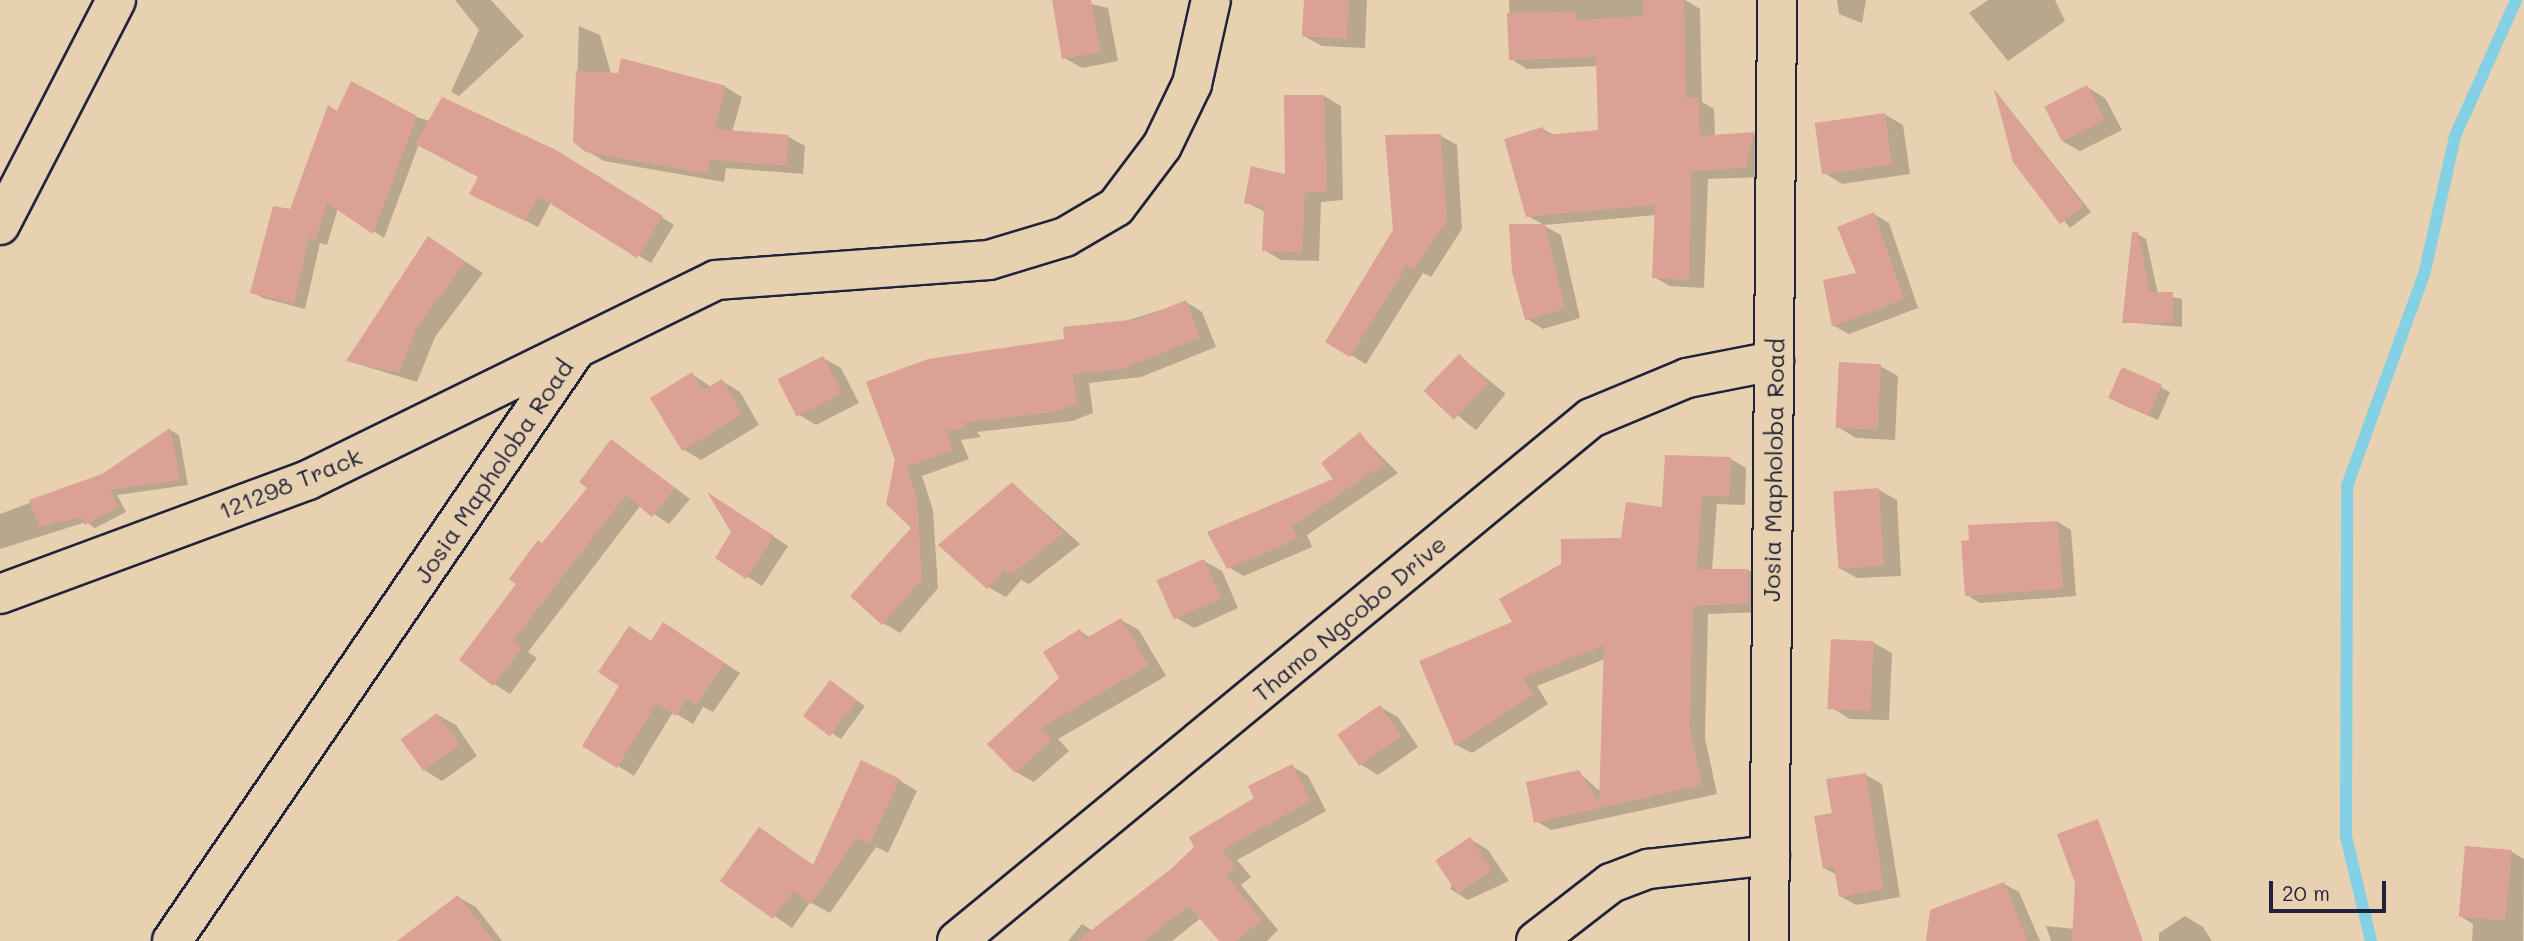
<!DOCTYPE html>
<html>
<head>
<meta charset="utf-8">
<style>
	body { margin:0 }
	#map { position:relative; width:2524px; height:941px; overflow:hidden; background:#e7d1b0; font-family:Mali,sans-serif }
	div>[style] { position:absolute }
	.shadow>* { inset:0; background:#0003; transform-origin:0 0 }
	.stream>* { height:12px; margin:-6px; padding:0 6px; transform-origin:6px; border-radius:6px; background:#84d0e4 }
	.building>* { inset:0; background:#daa194; transform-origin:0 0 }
	.roads { filter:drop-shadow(2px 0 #22223b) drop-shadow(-2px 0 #22223b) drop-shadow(0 2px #22223b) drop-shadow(0 -2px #22223b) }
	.street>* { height:38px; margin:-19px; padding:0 19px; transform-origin:19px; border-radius:19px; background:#e7d1b0 }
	span { translate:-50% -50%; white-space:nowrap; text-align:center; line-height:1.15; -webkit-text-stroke:5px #e7d1b0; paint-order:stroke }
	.street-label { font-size:24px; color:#22223b }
	.scale { position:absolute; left:2269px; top:881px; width:117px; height:32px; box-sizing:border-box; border:4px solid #22223b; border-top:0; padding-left:9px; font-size:21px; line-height:24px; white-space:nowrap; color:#22223b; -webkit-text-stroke:5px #e7d1b0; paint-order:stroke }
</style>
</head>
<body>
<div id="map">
	<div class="shadow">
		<i style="clip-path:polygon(455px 0,491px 0,524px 36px,459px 96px,451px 92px,479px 30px)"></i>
		<i style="clip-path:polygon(1074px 0,1108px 8px,1118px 61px,1082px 68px,1063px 57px)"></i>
		<i style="clip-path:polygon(1306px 0,1367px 0,1365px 48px,1322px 46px,1304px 36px)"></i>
		<i style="clip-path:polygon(1509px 0,1685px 0,1700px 9px,1702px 102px,1714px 109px,1715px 137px,1754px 133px,1769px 143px,1761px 177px,1708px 179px,1704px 288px,1670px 286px,1654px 277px,1656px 215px,1544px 225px,1528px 216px,1543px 129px,1556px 136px,1600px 132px,1598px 66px,1527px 69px,1511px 59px)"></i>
		<i style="clip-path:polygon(1837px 0,1866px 0,1862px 23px,1839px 14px)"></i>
		<i style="clip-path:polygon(1988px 0,2055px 0,2065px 21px,2008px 61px,1969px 13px)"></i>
		<i style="clip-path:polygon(579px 26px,600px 35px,616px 91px,725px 87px,742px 97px,732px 132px,789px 137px,805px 146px,803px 174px,726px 168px,724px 182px,604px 161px,587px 151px,575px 141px)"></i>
		<i style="clip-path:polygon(2087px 87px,2105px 98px,2122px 130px,2080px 151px,2062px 141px)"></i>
		<i style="clip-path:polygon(1996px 92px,2091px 212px,2070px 228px,2014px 161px)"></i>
		<i style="clip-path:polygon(1324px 96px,1341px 106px,1343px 200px,1321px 202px,1319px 261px,1281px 260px,1264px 250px,1265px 212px,1246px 202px,1287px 176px)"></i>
		<i style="clip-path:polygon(338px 113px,416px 117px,569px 159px,674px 225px,651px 263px,551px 202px,538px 227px,484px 200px,480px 177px,419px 144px,384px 238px,338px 208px,327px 245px,320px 243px,305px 309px,263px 298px,252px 292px)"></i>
		<i style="clip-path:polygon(1884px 114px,1903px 125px,1910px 174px,1842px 184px,1824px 173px)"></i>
		<i style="clip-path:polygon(1441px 136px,1457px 145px,1462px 229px,1431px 277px,1423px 273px,1366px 364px,1327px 341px,1395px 230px)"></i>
		<i style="clip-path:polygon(1874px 214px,1889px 223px,1918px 308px,1849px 334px,1834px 326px,1858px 275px)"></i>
		<i style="clip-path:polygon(1544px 226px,1561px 235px,1580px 318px,1543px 329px,1527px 319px)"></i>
		<i style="clip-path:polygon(2137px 234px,2146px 239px,2158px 294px,2182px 299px,2182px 327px,2123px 322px)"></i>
		<i style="clip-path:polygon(446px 249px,483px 273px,435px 337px,417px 382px,348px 361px)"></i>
		<i style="clip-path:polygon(1186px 302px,1202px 312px,1216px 347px,1141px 377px,1089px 383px,1093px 413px,1072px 421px,977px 432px,981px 437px,961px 440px,969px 459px,922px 476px,933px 510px,938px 588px,900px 633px,883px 623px,913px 528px,897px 460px,1066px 340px)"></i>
		<i style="left:1459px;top:356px;width:60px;height:47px;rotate:39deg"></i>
		<i style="clip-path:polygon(823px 358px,841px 368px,859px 403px,816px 425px,798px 414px)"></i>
		<i style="clip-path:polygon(1880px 366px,1898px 376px,1895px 440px,1856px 438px,1838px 427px)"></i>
		<i style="clip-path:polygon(2123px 369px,2170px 392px,2158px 420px,2119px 403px)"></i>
		<i style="clip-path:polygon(692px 374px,711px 387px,722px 381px,740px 392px,759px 425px,701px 460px,683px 449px)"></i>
		<i style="clip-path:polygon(170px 430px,179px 435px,188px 485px,117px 495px,126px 512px,95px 528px,86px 522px,0 549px,0 514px,103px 476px)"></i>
		<i style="clip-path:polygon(1360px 435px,1398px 473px,1307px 535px,1312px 547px,1244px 576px,1228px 567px,1335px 480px)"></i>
		<i style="clip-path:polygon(612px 441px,690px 499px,669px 524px,641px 505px,528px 652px,537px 658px,510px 694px,494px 684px,543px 545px,590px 487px)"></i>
		<i style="clip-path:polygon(1731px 459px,1746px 468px,1745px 505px,1717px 504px,1712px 570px,1748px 570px,1763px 579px,1764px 612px,1708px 614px,1705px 738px,1717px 794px,1551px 830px,1536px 821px,1578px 772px,1601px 792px,1605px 659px,1537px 686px,1548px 704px,1472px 753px,1456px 745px,1514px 623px)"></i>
		<i style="clip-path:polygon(1013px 484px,1080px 544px,1029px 584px,1021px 580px,1006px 597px,988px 587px)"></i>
		<i style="clip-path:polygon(1879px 490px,1897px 500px,1901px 576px,1857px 578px,1839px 568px)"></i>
		<i style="clip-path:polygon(722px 503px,788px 546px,762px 586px,717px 557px,733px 532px)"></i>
		<i style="clip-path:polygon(2058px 522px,2071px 530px,2076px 596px,1980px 603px,1967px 595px)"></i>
		<i style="clip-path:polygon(1204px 561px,1222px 571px,1238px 608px,1194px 628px,1175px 617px)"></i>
		<i style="clip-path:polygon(1121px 620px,1139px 630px,1166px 676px,1058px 739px,1069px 751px,1034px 782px,1016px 772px,1080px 631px,1091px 638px)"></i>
		<i style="clip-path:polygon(664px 624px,740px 673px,713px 712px,703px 707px,693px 724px,673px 712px,634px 776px,618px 766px,652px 642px)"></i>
		<i style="clip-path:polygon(1874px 643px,1892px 653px,1889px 720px,1850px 719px,1832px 708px)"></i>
		<i style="clip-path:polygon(839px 688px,865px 706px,841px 739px,833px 734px)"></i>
		<i style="clip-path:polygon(1380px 707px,1398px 717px,1418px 747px,1378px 775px,1360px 764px)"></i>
		<i style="clip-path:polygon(438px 715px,456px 725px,477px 756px,442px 781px,424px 770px)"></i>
		<i style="clip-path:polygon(1292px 766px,1308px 776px,1326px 811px,1237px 860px,1251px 877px,1241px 885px,1278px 930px,1267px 941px,1221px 941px,1201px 918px,1172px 941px,1068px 941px,1082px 924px,1093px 931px,1172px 870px)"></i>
		<i style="clip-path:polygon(1866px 775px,1882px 784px,1900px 897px,1856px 905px,1840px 896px,1837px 875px,1824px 868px,1834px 815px)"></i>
		<i style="clip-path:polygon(899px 780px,917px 791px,888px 853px,876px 847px,830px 913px,810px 902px,792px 928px,723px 881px,814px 866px)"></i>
		<i style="clip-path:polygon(1470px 839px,1488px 850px,1509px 881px,1468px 900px,1450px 889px)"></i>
		<i style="clip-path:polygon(2512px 852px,2524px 859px,2523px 941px,2472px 941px,2473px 924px,2460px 916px)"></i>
		<i style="clip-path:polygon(2004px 884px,2019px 892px,2040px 941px,1928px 941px)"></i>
		<i style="clip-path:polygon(458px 897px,476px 907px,502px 941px,400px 941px)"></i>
		<i style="clip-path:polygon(2185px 916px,2203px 927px,2212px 941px,2159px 941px,2159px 933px)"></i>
		<i style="clip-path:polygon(2046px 926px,2075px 929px,2123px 941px,2051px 941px)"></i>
	</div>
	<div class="stream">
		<i style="left:2371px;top:941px;width:107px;rotate:-103.5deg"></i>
		<i style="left:2346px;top:837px;width:351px;rotate:-89.8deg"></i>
		<i style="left:2347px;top:486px;width:225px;rotate:-70deg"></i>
		<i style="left:2424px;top:275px;width:142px;rotate:-77.4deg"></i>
		<i style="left:2455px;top:136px;width:149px;rotate:-65.8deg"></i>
	</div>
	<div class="building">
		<i style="clip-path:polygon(1052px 0,1091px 0,1101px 52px,1062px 59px)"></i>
		<i style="left:1349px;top:0;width:39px;height:45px;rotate:93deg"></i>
		<i style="clip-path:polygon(1643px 0,1684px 0,1686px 98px,1699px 98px,1700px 136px,1754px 132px,1746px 168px,1692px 171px,1689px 280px,1652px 278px,1655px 205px,1526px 217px,1504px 139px,1543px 127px,1546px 135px,1598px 130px,1596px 57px,1509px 60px,1507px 13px,1575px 11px,1576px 20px,1643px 16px)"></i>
		<i style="clip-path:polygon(621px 58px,726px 86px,715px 129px,789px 135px,787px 166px,710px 160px,707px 174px,586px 152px,573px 142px,576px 71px,618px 73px)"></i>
		<i style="clip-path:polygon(351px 81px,417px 116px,373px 234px,327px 203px,316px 240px,309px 238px,294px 304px,250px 293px,273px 206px,290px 209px,328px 105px,337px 111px)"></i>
		<i style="left:2087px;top:85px;width:39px;height:48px;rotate:63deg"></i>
		<i style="clip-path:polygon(1994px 89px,2084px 206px,2060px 224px,2013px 162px)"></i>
		<i style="clip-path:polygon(1284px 95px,1324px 95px,1327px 191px,1305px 193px,1302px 253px,1262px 251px,1264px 207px,1244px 203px,1251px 166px,1285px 174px)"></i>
		<i style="clip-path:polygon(442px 97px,556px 150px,663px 216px,637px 258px,538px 196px,525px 221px,469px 194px,478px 177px,415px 144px)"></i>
		<i style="left:1885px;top:113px;width:52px;height:71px;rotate:82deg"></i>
		<i style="clip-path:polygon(1441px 134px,1447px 220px,1414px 270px,1407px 265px,1350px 357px,1325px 342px,1393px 230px,1385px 135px)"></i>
		<i style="clip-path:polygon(1874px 212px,1904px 299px,1832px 327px,1823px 280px,1856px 273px,1837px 227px)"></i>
		<i style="clip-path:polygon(1509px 224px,1545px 224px,1565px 309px,1525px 320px,1512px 272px)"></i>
		<i style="clip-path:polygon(2132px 232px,2138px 232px,2150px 292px,2173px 292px,2173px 323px,2122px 323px)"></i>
		<i style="clip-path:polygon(428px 236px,466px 262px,417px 327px,399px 373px,346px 361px)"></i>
		<i style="clip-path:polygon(1186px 300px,1200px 338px,1123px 369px,1073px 374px,1077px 404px,1055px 412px,962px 423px,967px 428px,946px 431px,953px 450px,907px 467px,917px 499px,922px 579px,882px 625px,850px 596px,911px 528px,886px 504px,895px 460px,866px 382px,928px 359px,1064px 339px,1063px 327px,1139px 319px)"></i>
		<i style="left:1459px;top:354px;width:42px;height:51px;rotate:44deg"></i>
		<i style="left:823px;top:356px;width:42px;height:51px;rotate:63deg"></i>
		<i style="left:1839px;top:362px;width:42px;height:66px;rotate:3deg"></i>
		<i style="left:2122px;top:367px;width:44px;height:34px;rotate:24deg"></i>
		<i style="clip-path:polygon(692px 372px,703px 390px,722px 379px,742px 414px,682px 451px,650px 398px)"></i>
		<i style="clip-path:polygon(170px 428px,180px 480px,110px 490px,119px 507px,85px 525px,81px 517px,39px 527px,29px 500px,102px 474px)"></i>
		<i style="clip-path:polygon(1360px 432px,1384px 464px,1292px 526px,1298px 539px,1227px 569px,1207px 532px,1333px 479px,1321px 463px)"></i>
		<i style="clip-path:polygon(611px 439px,675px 488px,652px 517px,626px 495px,513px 641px,522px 648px,493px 686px,459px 660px,516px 584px,509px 579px,538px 540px,542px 543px,587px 488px,579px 482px)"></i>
		<i style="clip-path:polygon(1665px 455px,1731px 457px,1730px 497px,1702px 496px,1697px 569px,1748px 569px,1749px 604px,1693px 606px,1690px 728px,1702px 785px,1534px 823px,1526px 782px,1579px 770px,1599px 803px,1604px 645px,1523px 678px,1533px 695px,1455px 746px,1419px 661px,1512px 622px,1499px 599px,1561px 564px,1561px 539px,1621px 538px,1626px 502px,1662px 507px)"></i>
		<i style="clip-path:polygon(1012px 482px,1064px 533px,1011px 575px,1005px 569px,987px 589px,938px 545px)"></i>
		<i style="left:1879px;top:488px;width:78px;height:46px;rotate:86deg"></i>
		<i style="clip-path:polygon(707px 492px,774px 536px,746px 579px,715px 558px,731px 532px)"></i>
		<i style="clip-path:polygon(2058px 521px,2063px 589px,1965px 596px,1961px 541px,1969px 540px,1968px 525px)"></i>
		<i style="left:1204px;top:559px;width:43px;height:52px;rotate:66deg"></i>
		<i style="clip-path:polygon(1121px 618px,1149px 665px,1041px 728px,1052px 740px,1015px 773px,987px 744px,1059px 678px,1043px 652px,1080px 629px,1085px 639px)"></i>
		<i style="clip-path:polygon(663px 622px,725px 663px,696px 705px,687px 698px,676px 716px,656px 704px,617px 768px,582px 746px,619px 686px,598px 672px,629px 626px,651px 641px)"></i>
		<i style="left:1831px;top:639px;width:43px;height:70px;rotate:3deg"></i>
		<i style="left:830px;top:680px;width:34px;height:45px;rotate:37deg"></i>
		<i style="left:1380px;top:705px;width:38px;height:52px;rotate:55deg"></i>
		<i style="left:437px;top:713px;width:39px;height:45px;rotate:54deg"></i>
		<i style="clip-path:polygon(861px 760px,900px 779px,870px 844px,857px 838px,811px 904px,793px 891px,773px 919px,720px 881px,759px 827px,813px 865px)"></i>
		<i style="clip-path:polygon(1292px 764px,1311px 801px,1222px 850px,1236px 867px,1226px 875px,1262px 920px,1236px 941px,1219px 941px,1189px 906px,1144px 941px,1077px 941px,1171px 869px,1194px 847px,1189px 837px,1254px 798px,1248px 786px)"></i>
		<i style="clip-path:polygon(1866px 773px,1884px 889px,1839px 897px,1834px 867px,1823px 869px,1814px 816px,1832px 813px,1826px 779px)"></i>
		<i style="clip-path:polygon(2098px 819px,2143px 941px,2072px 941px,2075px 883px,2057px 834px)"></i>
		<i style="left:1470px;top:837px;width:40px;height:42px;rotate:56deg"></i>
		<i style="left:2465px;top:846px;width:47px;height:71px;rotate:5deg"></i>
		<i style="clip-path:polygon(2004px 882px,2028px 941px,1926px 941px,1930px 910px)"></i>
		<i style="clip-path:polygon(458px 895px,494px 941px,397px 941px)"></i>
	</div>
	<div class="roads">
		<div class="street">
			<i style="left:0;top:225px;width:253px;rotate:-62.7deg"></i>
			<i style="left:0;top:594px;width:328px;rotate:-20.3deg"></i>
			<i style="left:308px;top:480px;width:454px;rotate:-26.1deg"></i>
			<i style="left:716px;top:280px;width:274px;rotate:-4.2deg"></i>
			<i style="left:989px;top:260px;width:79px;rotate:-16.8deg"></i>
			<i style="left:1065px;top:237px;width:59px;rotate:-30.5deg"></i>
			<i style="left:1116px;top:207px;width:76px;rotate:-53deg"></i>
			<i style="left:1162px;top:146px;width:69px;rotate:-64.2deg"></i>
			<i style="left:1192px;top:84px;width:86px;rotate:-77.3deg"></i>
			<i style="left:172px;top:941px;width:710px;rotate:-55.68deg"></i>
			<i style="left:957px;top:941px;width:822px;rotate:-39.52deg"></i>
			<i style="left:1591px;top:418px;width:104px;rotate:-22.6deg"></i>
			<i style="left:1687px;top:378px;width:89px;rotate:-11.1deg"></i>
			<i style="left:1536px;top:941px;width:95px;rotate:-37.7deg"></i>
			<i style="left:1611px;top:883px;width:40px;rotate:-21deg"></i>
			<i style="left:1648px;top:869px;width:123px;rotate:-6.5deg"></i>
			<i style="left:1769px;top:941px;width:941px;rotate:-89.51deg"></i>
		</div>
	</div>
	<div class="street-label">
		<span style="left:1773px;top:470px;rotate:-89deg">Josia Mapholoba Road</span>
		<span style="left:493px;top:471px;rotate:-56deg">Josia Mapholoba Road</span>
		<span style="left:290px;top:483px;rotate:-22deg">121298 Track</span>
		<span style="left:1349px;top:618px;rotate:-40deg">Thamo Ngcobo Drive</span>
	</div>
	<div class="scale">20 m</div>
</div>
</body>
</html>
